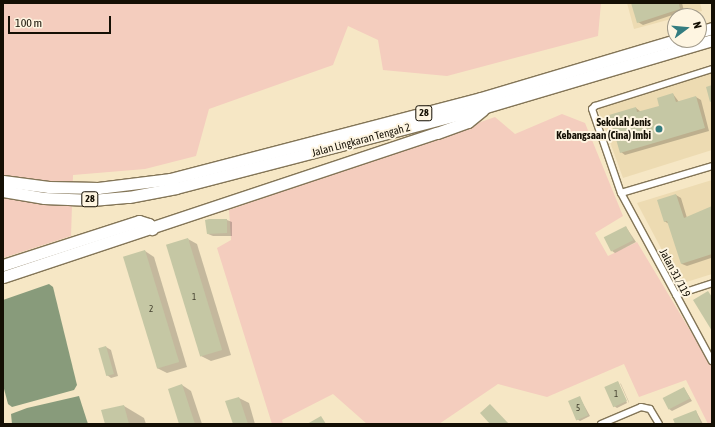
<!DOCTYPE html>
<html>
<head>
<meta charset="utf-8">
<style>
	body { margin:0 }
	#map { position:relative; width:715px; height:427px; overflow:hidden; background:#f6e7c5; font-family:"Asap Condensed",sans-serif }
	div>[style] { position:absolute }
	.built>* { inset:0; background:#eddbb2 }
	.green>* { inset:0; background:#f4cdbe }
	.water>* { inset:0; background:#889b7b }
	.shadow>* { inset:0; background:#0003 }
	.building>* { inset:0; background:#c5c7a4; transform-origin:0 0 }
	.roads { filter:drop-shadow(1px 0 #837557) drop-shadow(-1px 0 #837557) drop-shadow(0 1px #837557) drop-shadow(0 -1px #837557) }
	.street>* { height:6px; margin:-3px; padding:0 3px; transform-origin:3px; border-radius:3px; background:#fff }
	.highway>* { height:11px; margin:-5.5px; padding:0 5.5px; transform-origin:5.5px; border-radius:5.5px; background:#fff }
	.dots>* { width:11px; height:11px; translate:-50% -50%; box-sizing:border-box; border:2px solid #fef5e1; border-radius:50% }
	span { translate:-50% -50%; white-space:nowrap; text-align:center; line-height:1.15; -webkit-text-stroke:4px #fef5e1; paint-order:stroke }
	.number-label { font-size:9px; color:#403d2c }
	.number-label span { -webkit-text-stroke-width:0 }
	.shield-label span { padding:1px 3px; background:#fef5e1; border:1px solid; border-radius:3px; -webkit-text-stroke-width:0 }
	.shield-label { font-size:10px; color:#140f04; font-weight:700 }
	.poi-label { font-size:11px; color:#140f04; font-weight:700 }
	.right { translate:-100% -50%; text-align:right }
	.street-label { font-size:11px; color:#140f04 }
	.frame { position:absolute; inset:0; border:4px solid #140f04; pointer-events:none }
	.north { position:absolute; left:667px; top:8px; width:40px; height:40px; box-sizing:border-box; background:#fef5e1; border:1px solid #a09989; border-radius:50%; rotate:74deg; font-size:11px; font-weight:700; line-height:16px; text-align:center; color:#140f04 }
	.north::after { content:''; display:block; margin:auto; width:14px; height:18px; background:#347d80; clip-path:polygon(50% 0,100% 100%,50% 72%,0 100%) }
	.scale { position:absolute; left:8px; top:16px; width:103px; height:18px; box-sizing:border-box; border:2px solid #140f04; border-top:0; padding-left:5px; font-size:12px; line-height:14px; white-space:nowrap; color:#140f04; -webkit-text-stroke:3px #fef5e1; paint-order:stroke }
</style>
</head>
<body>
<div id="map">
	<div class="built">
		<i style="clip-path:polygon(627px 3px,700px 3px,702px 11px,675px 16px,675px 18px,634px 29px)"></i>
		<i style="clip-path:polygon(712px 73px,712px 150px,623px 178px,598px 109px)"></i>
		<i style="clip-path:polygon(712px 180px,712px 274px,680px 284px,637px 203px)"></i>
	</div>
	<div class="green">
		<i style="clip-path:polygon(3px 3px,601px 3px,598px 36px,447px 76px,383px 70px,378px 40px,348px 26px,333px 65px,209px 109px,196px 156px,145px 169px,73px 175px,71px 236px,3px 258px)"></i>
		<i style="clip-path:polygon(562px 114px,585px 123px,623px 216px,595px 233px,608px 256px,637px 242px,712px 367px,712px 424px,708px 424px,686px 380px,639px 397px,624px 364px,547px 397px,498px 384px,439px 424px,367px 424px,333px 394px,282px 420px,283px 424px,272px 424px,217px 248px,231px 240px,229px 210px,495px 117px,515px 134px)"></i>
	</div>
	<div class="water">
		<i style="clip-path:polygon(49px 284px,53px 287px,77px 385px,74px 390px,12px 407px,8px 404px,3px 385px,3px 300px)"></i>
		<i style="clip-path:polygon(79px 396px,88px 424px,12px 424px,11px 414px,27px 408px)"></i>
	</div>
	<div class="shadow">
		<i style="clip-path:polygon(632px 3px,682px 3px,684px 11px,643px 25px,638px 22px)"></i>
		<i style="clip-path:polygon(673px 94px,679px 102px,696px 97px,701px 100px,709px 131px,625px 155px,621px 152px,636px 108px,641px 112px,660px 107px)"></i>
		<i style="clip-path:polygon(676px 195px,681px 198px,687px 218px,712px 207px,712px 261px,711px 258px,687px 266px,682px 264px,669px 224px,664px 221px)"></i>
		<i style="clip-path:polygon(227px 220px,232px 222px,232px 236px,213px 236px,208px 234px)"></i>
		<i style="clip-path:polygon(626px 227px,636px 242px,615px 253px,612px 251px)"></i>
		<i style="clip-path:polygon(188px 239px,197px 244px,231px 355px,211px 361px,201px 356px)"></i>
		<i style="clip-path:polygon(145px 251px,154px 257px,187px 367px,167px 373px,157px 368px)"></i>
		<i style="clip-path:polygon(106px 347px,111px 350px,118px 376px,111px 378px,107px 375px,100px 349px)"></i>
		<i style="clip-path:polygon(618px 382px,627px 403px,617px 408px,614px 406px)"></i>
		<i style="clip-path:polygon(620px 383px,621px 384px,629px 402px,629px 403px)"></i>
		<i style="clip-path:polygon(182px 385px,191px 391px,202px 424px,180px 424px)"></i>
		<i style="clip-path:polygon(684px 388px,692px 401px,672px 411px,669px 409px)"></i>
		<i style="clip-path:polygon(239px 398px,249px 403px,255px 424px,234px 424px,227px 402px)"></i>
		<i style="clip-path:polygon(580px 398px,590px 416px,580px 421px,577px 419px)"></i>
		<i style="clip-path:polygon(124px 406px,144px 418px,146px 424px,106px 424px)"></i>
		<i style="clip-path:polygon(696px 411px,703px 424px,676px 424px)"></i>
	</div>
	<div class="building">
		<i style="clip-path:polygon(631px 3px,679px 3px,680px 9px,637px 23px)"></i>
		<i style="clip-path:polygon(712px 85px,712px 101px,710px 102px,706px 87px)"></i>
		<i style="clip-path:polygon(673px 93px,676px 102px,696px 96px,705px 128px,620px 153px,609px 115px,636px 107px,637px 112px,659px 106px,657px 98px)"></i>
		<i style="clip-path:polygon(676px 194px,684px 218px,712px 206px,712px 254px,681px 264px,667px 221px,664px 222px,657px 200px)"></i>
		<i style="clip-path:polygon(209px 219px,227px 219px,227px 233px,207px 234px,205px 220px)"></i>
		<i style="left:626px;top:226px;width:16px;height:25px;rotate:63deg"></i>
		<i style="left:188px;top:238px;width:117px;height:23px;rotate:73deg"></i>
		<i style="left:145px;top:250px;width:117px;height:23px;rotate:73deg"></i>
		<i style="clip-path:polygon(708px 291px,712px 297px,712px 331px,693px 300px)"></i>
		<i style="left:106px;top:346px;width:29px;height:8px;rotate:74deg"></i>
		<i style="left:618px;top:381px;width:22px;height:15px;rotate:66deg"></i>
		<i style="clip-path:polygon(182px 384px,195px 424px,179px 424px,168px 389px)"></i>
		<i style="left:684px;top:387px;width:13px;height:24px;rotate:63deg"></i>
		<i style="left:580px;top:396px;width:21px;height:13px;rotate:67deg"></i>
		<i style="clip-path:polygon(239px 397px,248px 424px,233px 424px,225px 401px)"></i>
		<i style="clip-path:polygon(490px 404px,509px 424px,490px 424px,480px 413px)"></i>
		<i style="clip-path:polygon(124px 405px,129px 424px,105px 424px,101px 410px)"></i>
		<i style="clip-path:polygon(696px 410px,701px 424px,675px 424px,673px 419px)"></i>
		<i style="clip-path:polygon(321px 416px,326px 424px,307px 424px)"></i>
	</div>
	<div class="roads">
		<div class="street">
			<i style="left:712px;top:69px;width:123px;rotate:162.5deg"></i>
			<i style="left:595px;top:106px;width:4px;rotate:135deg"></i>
			<i style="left:592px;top:109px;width:89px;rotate:71deg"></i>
			<i style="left:621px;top:193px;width:191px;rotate:61.6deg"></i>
			<i style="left:621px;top:193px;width:95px;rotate:-16.5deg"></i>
			<i style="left:676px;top:295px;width:38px;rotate:-18deg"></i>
			<i style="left:601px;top:424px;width:43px;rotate:-23deg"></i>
			<i style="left:641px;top:407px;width:9px;rotate:13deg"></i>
			<i style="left:650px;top:409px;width:17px;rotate:59deg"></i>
		</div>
		<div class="highway">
			<i style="left:699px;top:32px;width:14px;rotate:-17deg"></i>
			<i style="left:3px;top:181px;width:46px;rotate:7.4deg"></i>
			<i style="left:49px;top:187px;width:49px;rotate:1.2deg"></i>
			<i style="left:98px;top:188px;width:73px;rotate:-7.1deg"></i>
			<i style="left:170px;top:179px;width:321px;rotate:-14.6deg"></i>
			<i style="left:481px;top:98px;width:202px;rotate:-16.6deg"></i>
			<i style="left:3px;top:191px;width:42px;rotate:9.7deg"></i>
			<i style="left:44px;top:198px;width:48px;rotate:2.4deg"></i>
			<i style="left:92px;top:200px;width:37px;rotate:-5deg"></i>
			<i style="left:129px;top:197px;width:48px;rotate:-10.8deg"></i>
			<i style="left:176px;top:188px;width:320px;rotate:-14.6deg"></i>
			<i style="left:486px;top:107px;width:236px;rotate:-16.5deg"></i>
			<i style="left:3px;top:265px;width:143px;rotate:-17.9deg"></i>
			<i style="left:139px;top:221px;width:10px;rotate:17deg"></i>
			<i style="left:149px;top:224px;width:6px;rotate:59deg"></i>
			<i style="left:3px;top:277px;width:457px;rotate:-18.4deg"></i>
			<i style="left:437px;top:133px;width:33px;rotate:-20deg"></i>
			<i style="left:468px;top:122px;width:19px;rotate:-39deg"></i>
		</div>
	</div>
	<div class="dots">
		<i style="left:659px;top:129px;background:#347d80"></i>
	</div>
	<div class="number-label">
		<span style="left:194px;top:297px">1</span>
		<span style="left:151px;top:309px">2</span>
		<span style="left:616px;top:394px">1</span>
		<span style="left:578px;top:408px">5</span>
	</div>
	<div class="shield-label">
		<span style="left:424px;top:113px">28</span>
		<span style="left:90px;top:199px">28</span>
	</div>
	<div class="poi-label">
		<span class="right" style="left:651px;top:129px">Sekolah Jenis<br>Kebangsaan (Cina) Imbi</span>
	</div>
	<div class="street-label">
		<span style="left:361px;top:140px;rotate:-15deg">Jalan Lingkaran Tengah 2</span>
		<span style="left:675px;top:273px;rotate:62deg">Jalan 31/119</span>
	</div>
	<div class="frame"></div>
	<div class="north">N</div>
	<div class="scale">100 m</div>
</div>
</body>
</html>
